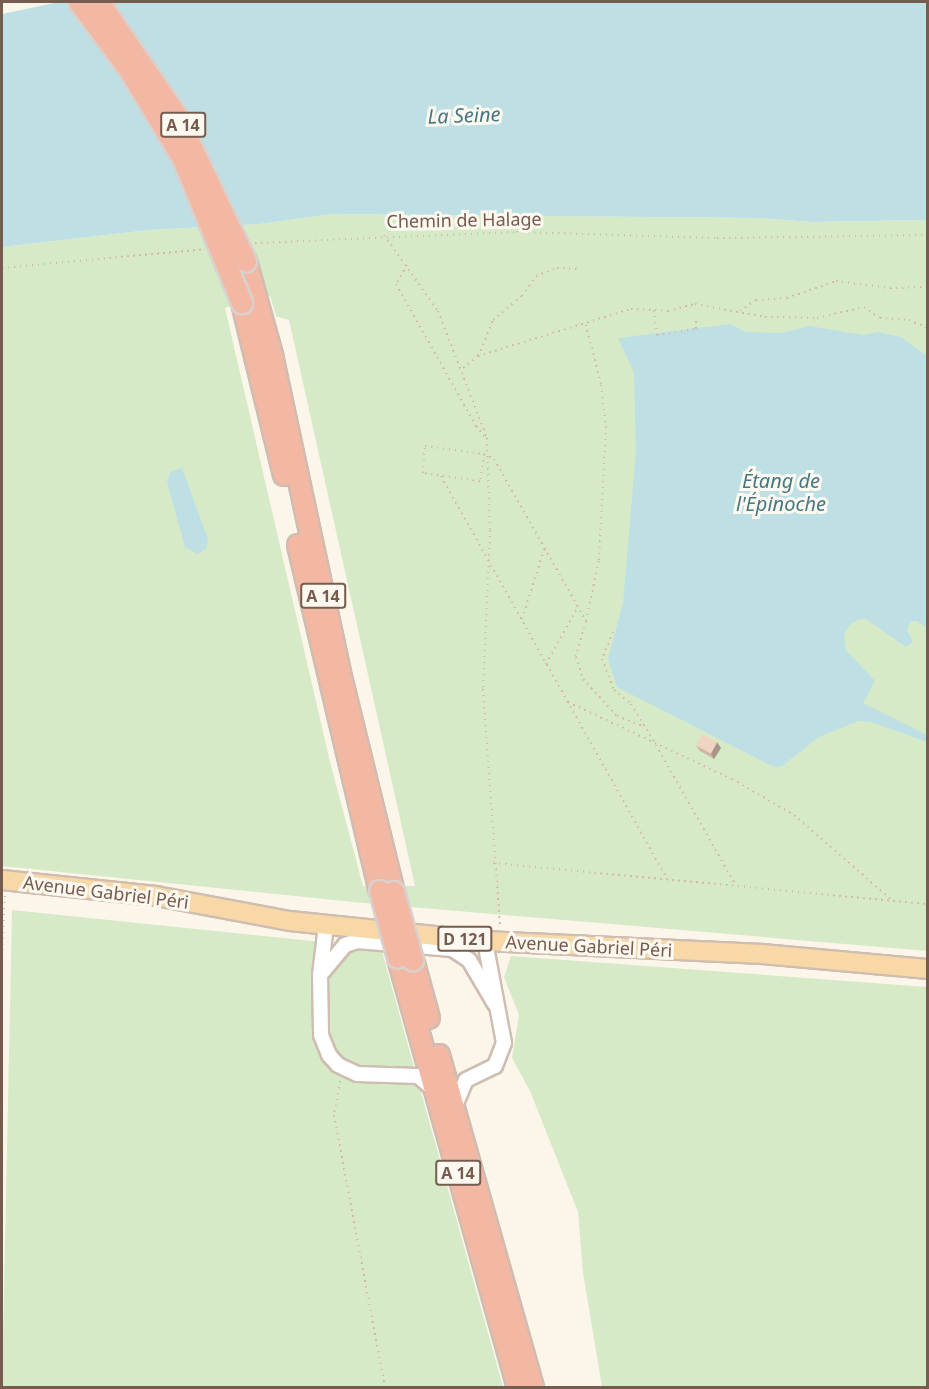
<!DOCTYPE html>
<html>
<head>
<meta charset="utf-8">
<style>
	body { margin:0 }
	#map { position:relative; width:929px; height:1389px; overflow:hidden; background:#fcf5ea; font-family:"Noto Sans",sans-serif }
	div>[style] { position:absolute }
	.green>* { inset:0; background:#d6eac8 }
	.water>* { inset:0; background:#bee0e5 }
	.path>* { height:2px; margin-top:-1px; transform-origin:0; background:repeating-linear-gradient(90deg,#d6b7a5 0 1.5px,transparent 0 6px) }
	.roads { filter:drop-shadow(2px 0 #cebdb0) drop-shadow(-2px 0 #cebdb0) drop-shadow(0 2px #cebdb0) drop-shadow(0 -2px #cebdb0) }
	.minor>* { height:14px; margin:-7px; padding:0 7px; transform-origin:7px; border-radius:7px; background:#fff }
	.major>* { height:18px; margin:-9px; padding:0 9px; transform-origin:9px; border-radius:9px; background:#f7d8a6 }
	.highway>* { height:20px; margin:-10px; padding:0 10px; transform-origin:10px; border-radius:10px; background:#f3b8a4 }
	.bridges { filter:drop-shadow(2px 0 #d9d1cd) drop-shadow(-2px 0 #d9d1cd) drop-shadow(0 2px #d9d1cd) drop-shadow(0 -2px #d9d1cd) }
	.highway-bridge>* { height:20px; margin:-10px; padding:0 10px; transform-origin:10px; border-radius:10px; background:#f3b8a4 }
	.wall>* { inset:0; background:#ceb6a7 }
	.shaded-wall>* { inset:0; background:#a89488 }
	.building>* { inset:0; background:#f0d4c2; transform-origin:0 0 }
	span { translate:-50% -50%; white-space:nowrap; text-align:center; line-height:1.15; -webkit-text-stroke:6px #fef9f0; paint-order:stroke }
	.shield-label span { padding:2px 4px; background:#fef9f0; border:2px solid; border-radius:4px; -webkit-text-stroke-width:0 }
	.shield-label { font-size:16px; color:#765c4e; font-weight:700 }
	.street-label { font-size:18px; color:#765c4e }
	.water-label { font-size:20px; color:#447882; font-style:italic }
	.frame { position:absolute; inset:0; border:3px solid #765c4e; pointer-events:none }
</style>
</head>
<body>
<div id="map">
	<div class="green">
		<i style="clip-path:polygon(evenodd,332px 214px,759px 218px,812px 222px,927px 220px,927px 951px,353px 902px,2px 866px,2px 247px,149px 230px,260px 224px,332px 214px,270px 296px,276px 316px,289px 320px,415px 886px,363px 886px,330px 762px,225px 308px,270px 296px)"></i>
		<i style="clip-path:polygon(12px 910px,381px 948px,503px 1387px,2px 1388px)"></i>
		<i style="clip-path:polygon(511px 956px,927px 987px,927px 1387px,602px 1387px,583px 1273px,578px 1212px,530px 1091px,512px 1058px,519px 1015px,504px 977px)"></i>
	</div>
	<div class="water">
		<i style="clip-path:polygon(59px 2px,927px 2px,927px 220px,812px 222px,759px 218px,332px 214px,260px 224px,149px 230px,2px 247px,2px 14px)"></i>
		<i style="clip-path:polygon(730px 324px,745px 332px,782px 333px,809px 326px,863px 335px,878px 332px,901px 337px,927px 356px,927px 628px,917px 621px,911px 621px,907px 630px,913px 642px,906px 647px,864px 618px,851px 623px,844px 634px,846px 650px,875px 681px,863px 703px,927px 735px,927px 742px,871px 722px,858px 721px,819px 737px,782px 766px,774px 767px,617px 687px,608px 659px,623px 603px,636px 451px,634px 373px,618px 338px)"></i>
		<i style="clip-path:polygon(182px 468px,208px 539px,206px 549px,197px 554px,185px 547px,167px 482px,170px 472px)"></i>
	</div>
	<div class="path">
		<i style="left:384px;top:235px;width:93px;rotate:54.6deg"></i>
		<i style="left:438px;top:311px;width:136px;rotate:68.9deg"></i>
		<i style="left:487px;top:438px;width:92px;rotate:88.1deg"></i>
		<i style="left:490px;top:530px;width:159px;rotate:92.5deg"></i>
		<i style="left:483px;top:689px;width:239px;rotate:85.9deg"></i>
		<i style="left:255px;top:243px;width:261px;rotate:-2.4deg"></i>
		<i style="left:516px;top:232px;width:201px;rotate:1.7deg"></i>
		<i style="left:717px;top:238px;width:211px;rotate:-0.8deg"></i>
		<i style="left:407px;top:265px;width:22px;rotate:120deg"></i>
		<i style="left:396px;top:284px;width:163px;rotate:60.6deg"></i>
		<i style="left:476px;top:426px;width:16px;rotate:50deg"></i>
		<i style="left:2px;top:268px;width:204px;rotate:-5.3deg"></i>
		<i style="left:654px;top:310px;width:25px;rotate:83deg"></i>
		<i style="left:657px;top:335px;width:39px;rotate:-9deg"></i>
		<i style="left:696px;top:329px;width:10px;rotate:-90deg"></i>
		<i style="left:740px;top:311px;width:19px;rotate:-35deg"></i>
		<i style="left:756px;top:300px;width:31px;rotate:-4deg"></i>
		<i style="left:787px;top:298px;width:52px;rotate:-19.1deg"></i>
		<i style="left:836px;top:281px;width:54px;rotate:7.4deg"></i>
		<i style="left:890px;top:288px;width:38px;rotate:-2deg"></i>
		<i style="left:478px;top:356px;width:39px;rotate:-67deg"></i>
		<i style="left:493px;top:320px;width:38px;rotate:-40deg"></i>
		<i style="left:522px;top:296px;width:24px;rotate:-55deg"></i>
		<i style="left:536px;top:276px;width:22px;rotate:-21deg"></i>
		<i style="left:557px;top:268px;width:20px;rotate:3deg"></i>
		<i style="left:463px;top:368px;width:19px;rotate:-39deg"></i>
		<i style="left:478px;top:356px;width:160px;rotate:-17.1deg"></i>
		<i style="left:631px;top:309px;width:37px;rotate:3deg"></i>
		<i style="left:668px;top:311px;width:28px;rotate:-15deg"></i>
		<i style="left:695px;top:304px;width:71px;rotate:10.5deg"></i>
		<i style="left:765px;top:317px;width:52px;rotate:1.1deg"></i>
		<i style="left:817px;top:318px;width:48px;rotate:-13.2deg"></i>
		<i style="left:864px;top:307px;width:19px;rotate:35deg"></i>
		<i style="left:880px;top:318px;width:29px;rotate:4deg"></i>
		<i style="left:909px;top:320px;width:21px;rotate:23deg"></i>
		<i style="left:484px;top:454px;width:27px;rotate:98deg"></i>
		<i style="left:480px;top:481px;width:58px;rotate:-172deg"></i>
		<i style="left:423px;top:473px;width:27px;rotate:-86deg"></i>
		<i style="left:425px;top:446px;width:60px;rotate:7.7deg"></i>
		<i style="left:484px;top:454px;width:11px;rotate:27deg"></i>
		<i style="left:494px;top:459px;width:186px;rotate:60.4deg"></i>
		<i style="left:586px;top:621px;width:62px;rotate:-78deg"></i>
		<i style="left:599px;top:560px;width:132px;rotate:-87deg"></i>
		<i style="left:606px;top:428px;width:44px;rotate:-96.5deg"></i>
		<i style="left:601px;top:384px;width:61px;rotate:-104.3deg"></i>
		<i style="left:441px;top:476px;width:462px;rotate:60.7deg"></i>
		<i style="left:522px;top:619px;width:76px;rotate:-72.3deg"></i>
		<i style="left:586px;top:621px;width:37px;rotate:106deg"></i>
		<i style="left:576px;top:657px;width:23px;rotate:72deg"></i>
		<i style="left:583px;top:679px;width:50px;rotate:47.4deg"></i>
		<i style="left:617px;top:716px;width:30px;rotate:21deg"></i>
		<i style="left:613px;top:632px;width:29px;rotate:112deg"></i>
		<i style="left:602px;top:659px;width:33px;rotate:69deg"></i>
		<i style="left:614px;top:690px;width:22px;rotate:39deg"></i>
		<i style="left:631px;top:704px;width:48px;rotate:58.6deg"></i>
		<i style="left:656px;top:745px;width:162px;rotate:60.4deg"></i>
		<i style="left:546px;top:664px;width:65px;rotate:-60.7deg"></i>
		<i style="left:568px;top:702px;width:181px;rotate:25.2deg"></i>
		<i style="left:732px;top:779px;width:72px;rotate:30.1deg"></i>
		<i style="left:794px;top:815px;width:131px;rotate:41deg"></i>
		<i style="left:493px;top:863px;width:437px;rotate:5.4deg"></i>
		<i style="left:2px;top:957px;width:64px;rotate:-87.3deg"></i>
		<i style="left:340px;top:1081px;width:35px;rotate:100deg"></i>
		<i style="left:334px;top:1115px;width:278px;rotate:79.4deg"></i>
	</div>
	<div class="roads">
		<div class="minor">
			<i style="left:326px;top:925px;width:50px;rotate:96.8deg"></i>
			<i style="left:320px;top:975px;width:60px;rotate:89deg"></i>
			<i style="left:321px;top:1035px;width:22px;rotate:68deg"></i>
			<i style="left:329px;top:1055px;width:13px;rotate:48deg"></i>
			<i style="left:338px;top:1065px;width:21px;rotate:25deg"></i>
			<i style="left:357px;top:1074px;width:61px;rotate:1.9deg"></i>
			<i style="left:418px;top:1076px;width:23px;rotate:41deg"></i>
			<i style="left:320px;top:975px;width:39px;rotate:-50deg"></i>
			<i style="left:345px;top:945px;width:13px;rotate:-18deg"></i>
			<i style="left:357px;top:941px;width:95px;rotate:4.8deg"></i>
			<i style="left:452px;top:949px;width:20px;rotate:33deg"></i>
			<i style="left:469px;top:960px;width:51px;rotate:59.4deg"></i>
			<i style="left:454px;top:1108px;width:30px;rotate:-67deg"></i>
			<i style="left:466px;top:1080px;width:32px;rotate:-26deg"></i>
			<i style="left:495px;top:1066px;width:25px;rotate:-69deg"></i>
			<i style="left:504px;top:1043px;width:104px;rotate:-100.6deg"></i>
		</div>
		<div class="major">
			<i style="left:2px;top:880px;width:155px;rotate:5.9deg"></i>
			<i style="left:156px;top:896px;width:136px;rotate:10.6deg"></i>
			<i style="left:290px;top:921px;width:196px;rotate:5.9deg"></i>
			<i style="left:485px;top:941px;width:278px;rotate:2.7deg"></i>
			<i style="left:763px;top:954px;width:166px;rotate:5.2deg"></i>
		</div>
		<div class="highway">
			<i style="left:246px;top:261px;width:98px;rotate:74.5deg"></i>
			<i style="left:272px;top:355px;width:333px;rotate:77.9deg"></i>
			<i style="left:342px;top:681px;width:217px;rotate:76.2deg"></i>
			<i style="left:242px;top:303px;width:177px;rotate:76.3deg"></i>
			<i style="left:298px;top:545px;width:356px;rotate:76.7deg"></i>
			<i style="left:398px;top:958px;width:446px;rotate:74.4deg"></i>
			<i style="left:413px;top:960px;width:60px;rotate:74.6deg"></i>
			<i style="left:439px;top:1055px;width:346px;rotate:74.2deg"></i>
		</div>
	</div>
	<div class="bridges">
		<div class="highway-bridge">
			<i style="left:79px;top:2px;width:86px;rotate:53.5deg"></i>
			<i style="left:130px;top:71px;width:103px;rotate:58.9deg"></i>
			<i style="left:183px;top:159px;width:156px;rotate:67.7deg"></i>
			<i style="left:99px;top:2px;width:138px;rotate:55.6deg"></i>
			<i style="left:177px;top:116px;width:161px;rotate:64.6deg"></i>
			<i style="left:380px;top:891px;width:69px;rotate:75deg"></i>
			<i style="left:394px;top:892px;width:71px;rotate:74.4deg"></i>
		</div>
	</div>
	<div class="wall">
		<i style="clip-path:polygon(696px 746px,721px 748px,714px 759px,700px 751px)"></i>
	</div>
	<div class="shaded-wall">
		<i style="clip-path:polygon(717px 742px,721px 748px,714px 759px,711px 754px)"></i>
	</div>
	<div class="building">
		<i style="left:702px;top:734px;width:17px;height:13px;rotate:28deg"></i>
	</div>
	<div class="shield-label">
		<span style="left:183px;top:125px">A 14</span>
		<span style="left:323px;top:596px">A 14</span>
		<span style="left:465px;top:939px">D 121</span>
		<span style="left:458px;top:1173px">A 14</span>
	</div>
	<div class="street-label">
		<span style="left:464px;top:220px;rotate:-1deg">Chemin de Halage</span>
		<span style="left:106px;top:892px;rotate:7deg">Avenue Gabriel Péri</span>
		<span style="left:589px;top:946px;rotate:3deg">Avenue Gabriel Péri</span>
	</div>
	<div class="water-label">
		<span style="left:464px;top:115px;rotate:-2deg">La Seine</span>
		<span style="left:781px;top:492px">Étang de<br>l'Épinoche</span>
	</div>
	<div class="frame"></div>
</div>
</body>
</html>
